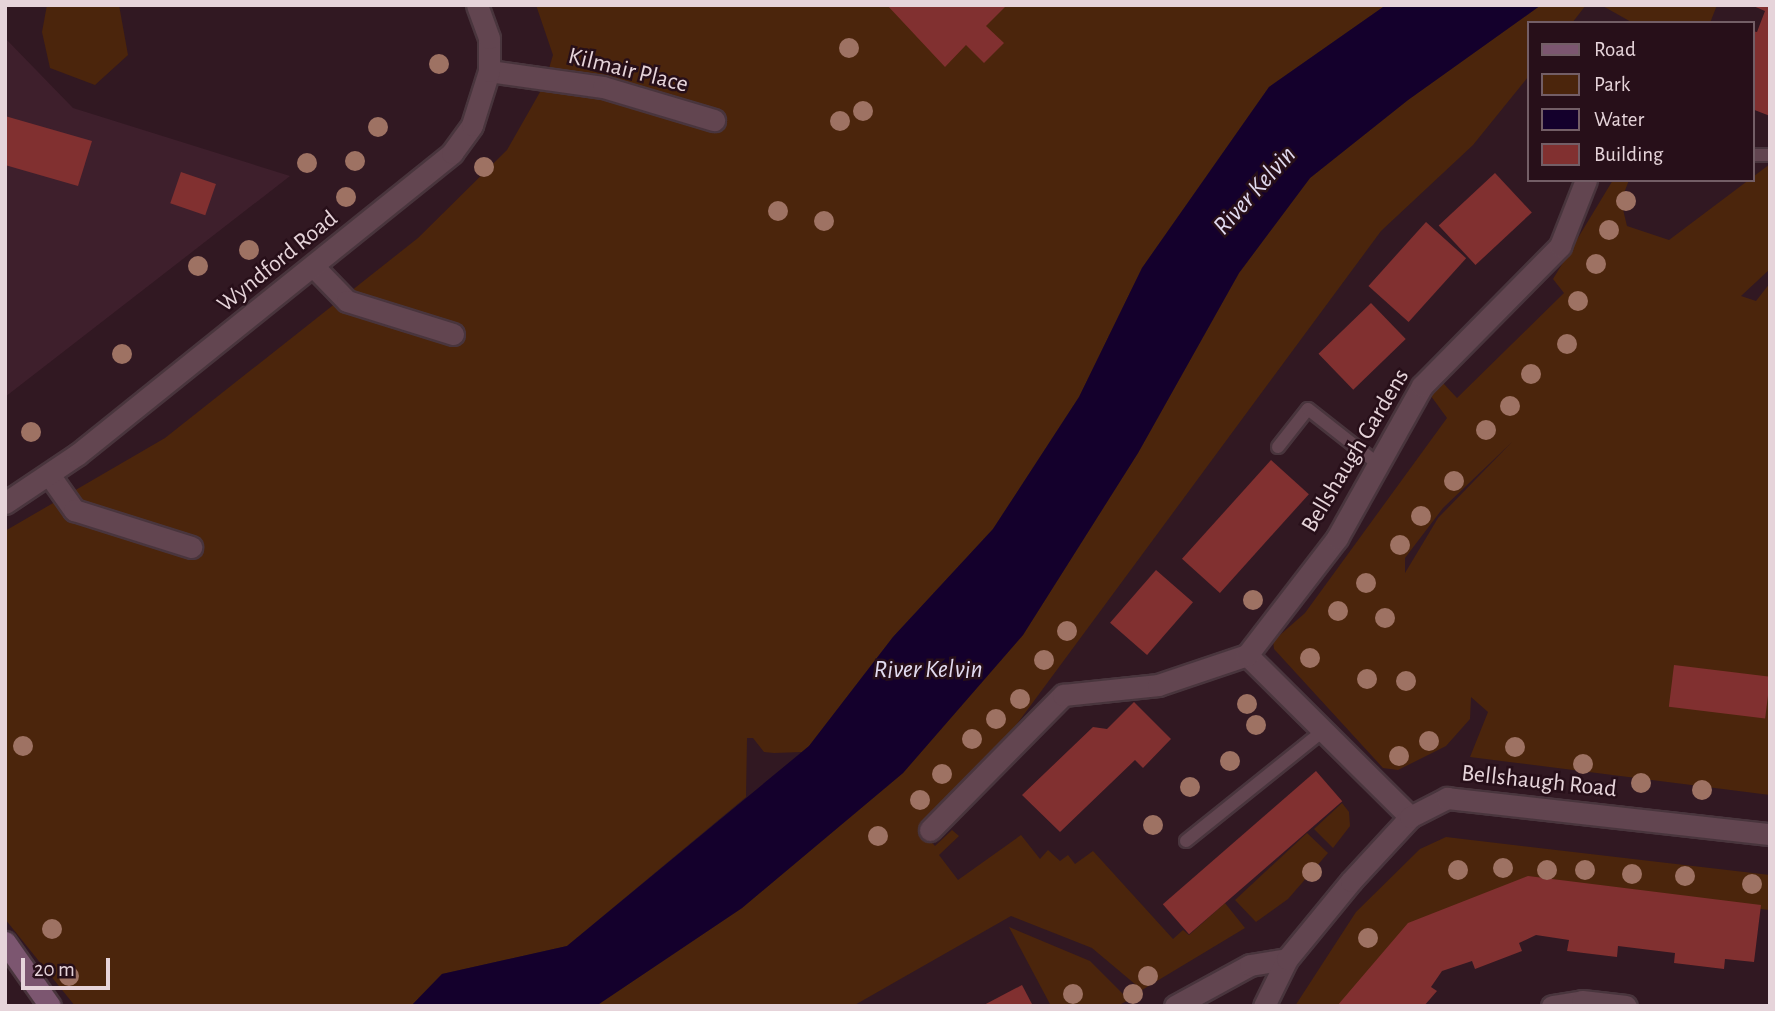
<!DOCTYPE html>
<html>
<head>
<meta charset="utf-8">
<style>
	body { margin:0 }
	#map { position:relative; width:1775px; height:1011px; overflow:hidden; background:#311822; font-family:"Alegreya Sans",sans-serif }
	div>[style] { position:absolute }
	.built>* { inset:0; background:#3e1f2c }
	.green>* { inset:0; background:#4b250c }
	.water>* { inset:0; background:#14002c }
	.building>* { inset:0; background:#813030; transform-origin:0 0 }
	.roads { filter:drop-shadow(2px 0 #49353d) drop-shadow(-2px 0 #49353d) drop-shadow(0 2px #49353d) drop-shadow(0 -2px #49353d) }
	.lane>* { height:12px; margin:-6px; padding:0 6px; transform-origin:6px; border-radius:6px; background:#624550 }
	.street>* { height:21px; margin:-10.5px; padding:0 10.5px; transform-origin:10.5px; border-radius:10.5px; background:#624550 }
	.secondary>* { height:21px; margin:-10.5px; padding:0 10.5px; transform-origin:10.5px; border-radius:10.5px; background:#7c5670 }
	.trees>* { width:20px; height:20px; margin:-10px; border-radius:50%; background:#9e7263 }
	span { translate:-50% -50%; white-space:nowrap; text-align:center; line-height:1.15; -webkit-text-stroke:5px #270f19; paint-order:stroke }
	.street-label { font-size:24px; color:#e6d4da }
	.water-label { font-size:26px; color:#e2dbf0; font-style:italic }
	.frame { position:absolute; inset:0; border:7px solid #e6d4da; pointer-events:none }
	.legend { position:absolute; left:1527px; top:21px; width:228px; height:161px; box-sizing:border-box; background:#270f19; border:2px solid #735e66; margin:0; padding:9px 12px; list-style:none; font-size:21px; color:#e6d4da }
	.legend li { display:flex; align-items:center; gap:14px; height:35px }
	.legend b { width:35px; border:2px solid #735e66 }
	.scale { position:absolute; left:21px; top:958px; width:89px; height:32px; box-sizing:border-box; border:4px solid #e6d4da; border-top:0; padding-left:9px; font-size:21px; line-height:24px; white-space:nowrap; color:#e6d4da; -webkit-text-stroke:5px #270f19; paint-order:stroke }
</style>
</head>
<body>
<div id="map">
	<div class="built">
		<i style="clip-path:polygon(5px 38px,73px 108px,290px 176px,5px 397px)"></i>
	</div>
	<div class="green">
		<i style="clip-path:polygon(47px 5px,119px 5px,128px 55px,95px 85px,50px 68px,42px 32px)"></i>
		<i style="clip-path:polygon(536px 5px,1386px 5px,1269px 87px,1142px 268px,1079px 397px,993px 529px,893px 637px,809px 746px,802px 752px,774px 753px,764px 752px,753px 738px,747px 738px,746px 797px,567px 946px,442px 974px,411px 1006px,75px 1006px,5px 919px,5px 531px,165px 438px,418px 238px,507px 150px,544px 85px,553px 55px)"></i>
		<i style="clip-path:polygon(1541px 5px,1586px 5px,1572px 23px,1528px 23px,1528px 77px,1473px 145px,1381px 231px,1000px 747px,921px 830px,935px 846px,952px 830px,959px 836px,939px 855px,958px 880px,1021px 835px,1040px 859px,1048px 850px,1060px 861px,1068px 855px,1075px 864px,1093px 851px,1173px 939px,1183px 930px,1189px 935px,1225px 903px,1245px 928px,1142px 990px,1092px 948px,1011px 916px,853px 1006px,596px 1006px,742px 908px,903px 773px,1023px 635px,1138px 453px,1239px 273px,1310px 178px,1408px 100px)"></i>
		<i style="clip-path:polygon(1601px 5px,1717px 5px,1710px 23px,1633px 23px)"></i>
		<i style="clip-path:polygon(evenodd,1770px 164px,1770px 269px,1741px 296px,1756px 301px,1770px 283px,1770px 795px,1470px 757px,1488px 712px,1471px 697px,1470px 719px,1446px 746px,1398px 770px,1383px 768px,1274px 649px,1273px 641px,1305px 613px,1447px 418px,1431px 396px,1443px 383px,1457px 398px,1564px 293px,1553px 279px,1613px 180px,1629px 180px,1621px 201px,1627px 226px,1669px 240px,1770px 164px,1512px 442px,1438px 518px,1405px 573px,1405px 558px,1443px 508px,1512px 442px)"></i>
		<i style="clip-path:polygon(1342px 803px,1349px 812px,1350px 826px,1333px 848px,1314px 829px)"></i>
		<i style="clip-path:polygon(1307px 833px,1328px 853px,1288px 899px,1256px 922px,1235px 900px)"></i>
		<i style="clip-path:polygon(1446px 837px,1770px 875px,1770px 916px,1769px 910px,1528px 880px,1339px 1006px,1295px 1006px,1356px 912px,1420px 849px)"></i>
		<i style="clip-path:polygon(1009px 927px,1090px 961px,1129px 1000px,1117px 1006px,1051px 1006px)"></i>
	</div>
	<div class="water">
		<i style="clip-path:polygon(1386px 5px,1541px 5px,1408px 100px,1310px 178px,1239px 273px,1138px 453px,1023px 635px,903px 773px,742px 908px,596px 1006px,411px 1006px,442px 974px,567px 946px,809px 746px,893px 637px,993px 529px,1079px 397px,1142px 268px,1269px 87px)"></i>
	</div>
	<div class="building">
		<i style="clip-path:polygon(887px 5px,1007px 5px,986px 26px,1004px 43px,984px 63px,966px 45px,945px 67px)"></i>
		<i style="clip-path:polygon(1751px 5px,1770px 5px,1770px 116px,1752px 109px,1752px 31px,1757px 32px,1765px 11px)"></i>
		<i style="clip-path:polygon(5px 116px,92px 141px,78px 186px,5px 165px)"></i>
		<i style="left:181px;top:172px;width:37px;height:33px;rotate:19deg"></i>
		<i style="left:1495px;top:173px;width:54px;height:77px;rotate:47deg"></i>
		<i style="left:1426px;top:222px;width:54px;height:86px;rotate:42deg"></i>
		<i style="left:1371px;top:303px;width:50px;height:73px;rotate:46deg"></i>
		<i style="left:1271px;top:460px;width:51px;height:133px;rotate:42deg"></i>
		<i style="left:1156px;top:570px;width:49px;height:70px;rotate:41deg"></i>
		<i style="left:1674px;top:665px;width:97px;height:42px;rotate:7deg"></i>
		<i style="clip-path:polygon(1134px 702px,1171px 739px,1143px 768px,1135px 760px,1060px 832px,1022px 795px,1093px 727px,1107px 729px)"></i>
		<i style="left:1316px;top:771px;width:40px;height:203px;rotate:49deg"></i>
		<i style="clip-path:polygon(1528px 876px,1761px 905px,1754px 962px,1725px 959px,1724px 969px,1674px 963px,1675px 953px,1618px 946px,1617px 957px,1567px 951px,1569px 940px,1536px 935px,1519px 943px,1522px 951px,1475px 969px,1472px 961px,1442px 971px,1431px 987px,1437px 991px,1424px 1006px,1337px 1006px,1408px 923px)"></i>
		<i style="clip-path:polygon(1022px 985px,1033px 1006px,982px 1006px)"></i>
	</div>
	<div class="roads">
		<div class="lane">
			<i style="left:1752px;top:155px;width:18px"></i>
			<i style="left:1278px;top:447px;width:48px;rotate:-51.7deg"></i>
			<i style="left:1308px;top:409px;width:89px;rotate:38.2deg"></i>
			<i style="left:1186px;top:841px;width:176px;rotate:-38.8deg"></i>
		</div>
		<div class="street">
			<i style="left:489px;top:71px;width:115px;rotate:8deg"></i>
			<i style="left:603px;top:87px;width:116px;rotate:16.6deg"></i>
			<i style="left:314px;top:267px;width:47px;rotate:45.9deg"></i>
			<i style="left:347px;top:301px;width:111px;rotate:17.3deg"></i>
			<i style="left:50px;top:476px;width:42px;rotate:54.8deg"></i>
			<i style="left:74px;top:510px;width:123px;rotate:17.5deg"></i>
			<i style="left:5px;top:503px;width:88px;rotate:-33.9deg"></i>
			<i style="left:78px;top:454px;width:480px;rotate:-38.8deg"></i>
			<i style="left:452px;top:153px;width:34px;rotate:-54deg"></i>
			<i style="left:472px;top:125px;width:57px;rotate:-72.5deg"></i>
			<i style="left:489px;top:71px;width:33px;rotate:-90deg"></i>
			<i style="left:489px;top:38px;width:35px;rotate:-110deg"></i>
			<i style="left:1247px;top:655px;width:230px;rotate:44.8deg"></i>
			<i style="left:930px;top:830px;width:190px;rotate:-45.4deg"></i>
			<i style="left:1063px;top:695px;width:96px;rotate:-6deg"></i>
			<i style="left:1158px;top:685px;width:94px;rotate:-18.6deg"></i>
			<i style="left:1247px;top:655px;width:148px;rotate:-52.4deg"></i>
			<i style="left:1337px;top:538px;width:174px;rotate:-60.8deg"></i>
			<i style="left:1422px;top:386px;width:197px;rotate:-45.4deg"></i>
			<i style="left:1560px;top:246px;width:71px;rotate:-68.5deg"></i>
			<i style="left:1175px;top:1006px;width:85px;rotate:-28.7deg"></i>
			<i style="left:1250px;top:965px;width:37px;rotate:-9deg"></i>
			<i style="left:1264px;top:1006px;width:52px;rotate:-63.9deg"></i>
			<i style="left:1287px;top:959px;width:101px;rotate:-50.6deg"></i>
			<i style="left:1351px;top:881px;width:87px;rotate:-47.3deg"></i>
			<i style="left:1410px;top:817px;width:42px;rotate:-27.2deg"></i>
			<i style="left:1447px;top:798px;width:325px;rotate:6.4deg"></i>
			<i style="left:1552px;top:1006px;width:30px;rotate:-9deg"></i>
			<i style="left:1582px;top:1001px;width:44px;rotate:6.5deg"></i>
		</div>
		<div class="secondary">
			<i style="left:5px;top:942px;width:78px;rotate:54.9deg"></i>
		</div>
	</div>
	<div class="trees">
		<i style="left:849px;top:48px"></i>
		<i style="left:439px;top:64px"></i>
		<i style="left:863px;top:111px"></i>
		<i style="left:840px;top:121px"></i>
		<i style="left:378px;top:127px"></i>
		<i style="left:355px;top:161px"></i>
		<i style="left:307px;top:163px"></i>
		<i style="left:484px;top:167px"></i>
		<i style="left:346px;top:197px"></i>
		<i style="left:1626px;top:201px"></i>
		<i style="left:778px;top:211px"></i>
		<i style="left:824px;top:221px"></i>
		<i style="left:1609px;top:230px"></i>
		<i style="left:249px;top:250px"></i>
		<i style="left:1596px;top:264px"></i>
		<i style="left:198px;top:266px"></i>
		<i style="left:1578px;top:301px"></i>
		<i style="left:1567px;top:344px"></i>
		<i style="left:122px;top:354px"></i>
		<i style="left:1531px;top:374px"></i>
		<i style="left:1510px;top:406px"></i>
		<i style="left:1486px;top:430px"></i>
		<i style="left:31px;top:432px"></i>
		<i style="left:1454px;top:481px"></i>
		<i style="left:1421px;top:516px"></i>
		<i style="left:1400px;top:545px"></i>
		<i style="left:1366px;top:583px"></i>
		<i style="left:1253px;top:600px"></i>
		<i style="left:1338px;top:611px"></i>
		<i style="left:1385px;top:618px"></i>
		<i style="left:1067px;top:631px"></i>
		<i style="left:1310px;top:658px"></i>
		<i style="left:1044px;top:660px"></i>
		<i style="left:1367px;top:679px"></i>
		<i style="left:1406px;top:681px"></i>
		<i style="left:1020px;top:699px"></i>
		<i style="left:1247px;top:704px"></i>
		<i style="left:996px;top:719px"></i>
		<i style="left:1256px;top:725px"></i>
		<i style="left:972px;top:739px"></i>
		<i style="left:1429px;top:741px"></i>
		<i style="left:23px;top:746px"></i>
		<i style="left:1515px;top:747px"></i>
		<i style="left:1399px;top:756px"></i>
		<i style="left:1230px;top:761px"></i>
		<i style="left:1583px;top:764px"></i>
		<i style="left:942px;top:774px"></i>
		<i style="left:1641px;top:783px"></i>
		<i style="left:1190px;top:787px"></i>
		<i style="left:1702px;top:790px"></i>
		<i style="left:920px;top:800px"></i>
		<i style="left:1153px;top:825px"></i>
		<i style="left:878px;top:836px"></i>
		<i style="left:1503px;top:868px"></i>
		<i style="left:1458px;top:870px"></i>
		<i style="left:1547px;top:870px"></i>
		<i style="left:1585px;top:870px"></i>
		<i style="left:1312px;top:872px"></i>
		<i style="left:1632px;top:874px"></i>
		<i style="left:1685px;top:876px"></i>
		<i style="left:1752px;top:884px"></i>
		<i style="left:52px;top:929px"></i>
		<i style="left:1368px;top:938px"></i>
		<i style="left:69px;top:976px"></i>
		<i style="left:1148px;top:976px"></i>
		<i style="left:1073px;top:994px"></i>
		<i style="left:1133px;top:994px"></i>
	</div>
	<div class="street-label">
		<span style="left:628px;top:71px;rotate:14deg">Kilmair Place</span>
		<span style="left:278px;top:262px;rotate:-39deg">Wyndford Road</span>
		<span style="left:1356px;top:451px;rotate:-59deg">Bellshaugh Gardens</span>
		<span style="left:1539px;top:782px;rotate:6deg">Bellshaugh Road</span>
	</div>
	<div class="water-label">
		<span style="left:1255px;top:191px;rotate:-48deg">River Kelvin</span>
		<span style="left:928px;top:670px">River Kelvin</span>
	</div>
	<div class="frame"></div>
	<ul class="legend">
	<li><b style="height:9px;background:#7c5670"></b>Road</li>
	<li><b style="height:19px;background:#4b250c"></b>Park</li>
	<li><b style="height:19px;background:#14002c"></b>Water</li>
	<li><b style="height:19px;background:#813030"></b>Building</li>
	</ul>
	<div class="scale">20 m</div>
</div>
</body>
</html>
